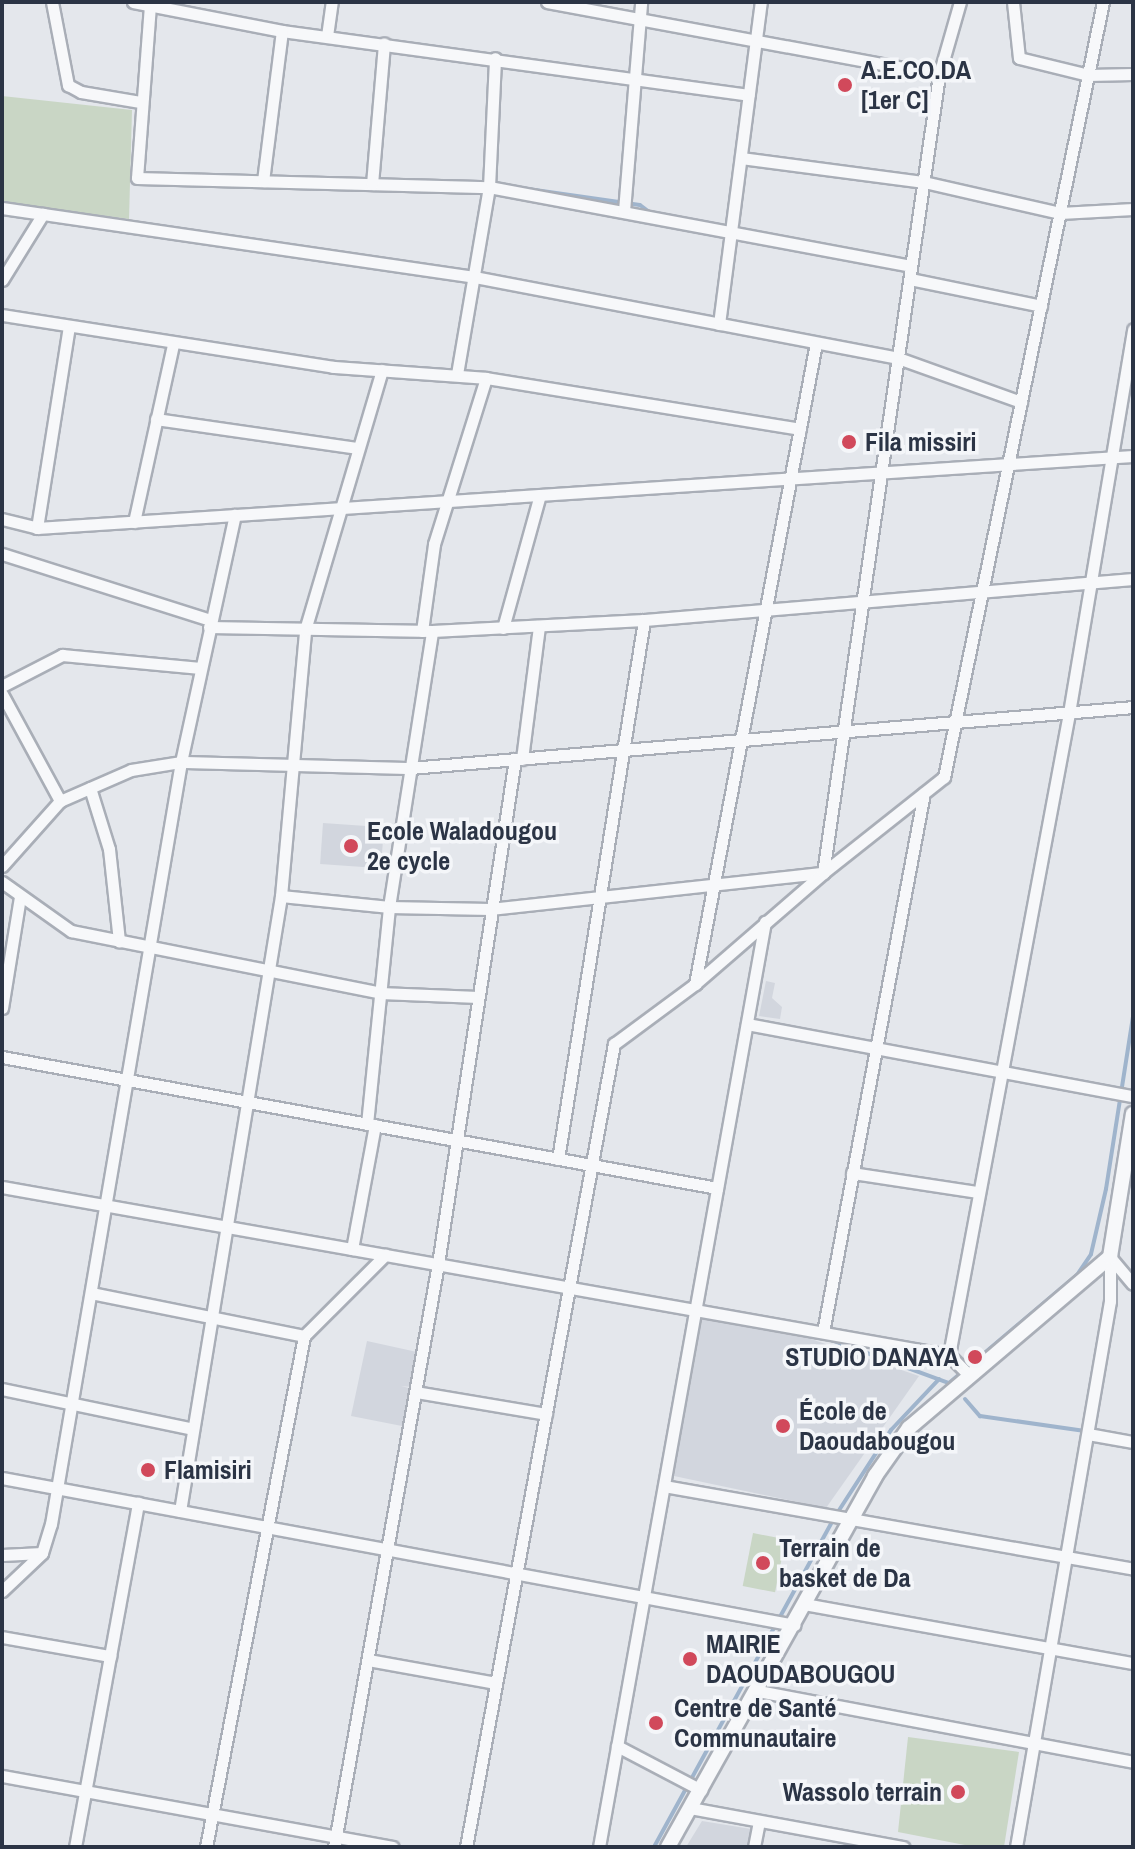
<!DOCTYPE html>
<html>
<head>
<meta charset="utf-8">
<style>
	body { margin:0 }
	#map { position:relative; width:1135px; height:1849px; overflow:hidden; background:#e4e7ec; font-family:"Archivo Narrow",sans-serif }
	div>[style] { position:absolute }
	.built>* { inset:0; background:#d2d6de; transform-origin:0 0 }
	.green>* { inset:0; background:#c9d6c5; transform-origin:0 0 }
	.stream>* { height:4px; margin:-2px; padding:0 2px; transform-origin:2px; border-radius:2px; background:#9fb4cc }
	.roads { filter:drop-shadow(2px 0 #a9aeb7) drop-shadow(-2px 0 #a9aeb7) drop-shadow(0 2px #a9aeb7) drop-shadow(0 -2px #a9aeb7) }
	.minor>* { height:11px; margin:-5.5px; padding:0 5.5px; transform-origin:5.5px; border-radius:5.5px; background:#f7f8fa }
	.tertiary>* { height:14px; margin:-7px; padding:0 7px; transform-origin:7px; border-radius:7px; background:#f7f8fa }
	.dots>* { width:22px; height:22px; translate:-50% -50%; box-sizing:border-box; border:4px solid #f4f6f9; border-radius:50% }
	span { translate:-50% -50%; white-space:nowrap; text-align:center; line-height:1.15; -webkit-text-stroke:7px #f4f6f9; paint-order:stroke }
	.poi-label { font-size:26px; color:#2b3445; font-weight:700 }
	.left { translate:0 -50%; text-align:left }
	.right { translate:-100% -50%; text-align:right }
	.frame { position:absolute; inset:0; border:4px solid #2b3445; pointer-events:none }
</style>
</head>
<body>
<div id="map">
	<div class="built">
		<i style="left:323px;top:823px;width:61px;height:41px;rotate:4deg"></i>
		<i style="clip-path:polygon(766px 981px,775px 983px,772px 998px,782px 1007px,780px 1019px,759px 1016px)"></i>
		<i style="clip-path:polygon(702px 1319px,811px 1339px,919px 1376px,826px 1508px,674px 1476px)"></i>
		<i style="clip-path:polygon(367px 1341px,417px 1352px,411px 1387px,401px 1386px,409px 1388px,402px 1426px,351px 1416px)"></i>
		<i style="clip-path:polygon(702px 1821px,751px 1829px,747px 1847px,686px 1847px)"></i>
	</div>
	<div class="green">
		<i style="clip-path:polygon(2px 96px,132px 110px,129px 219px,2px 202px)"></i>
		<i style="left:753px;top:1533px;width:33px;height:54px;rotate:11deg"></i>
		<i style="clip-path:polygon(908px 1737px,1019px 1752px,1004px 1847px,975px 1847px,898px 1832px)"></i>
	</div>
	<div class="stream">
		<i style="left:521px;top:188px;width:120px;rotate:8.1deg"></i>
		<i style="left:640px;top:205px;width:15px;rotate:37deg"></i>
		<i style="left:733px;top:238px;width:54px;rotate:10.7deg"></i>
		<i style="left:826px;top:1338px;width:131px;rotate:20.1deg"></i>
		<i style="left:949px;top:1383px;width:167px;rotate:-40.2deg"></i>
		<i style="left:1077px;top:1275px;width:25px;rotate:-56deg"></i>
		<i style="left:1091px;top:1254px;width:67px;rotate:-77deg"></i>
		<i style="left:1106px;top:1189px;width:174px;rotate:-81.1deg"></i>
		<i style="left:965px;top:1399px;width:23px;rotate:49deg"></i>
		<i style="left:980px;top:1416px;width:106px;rotate:8.1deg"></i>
		<i style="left:654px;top:1847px;width:375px;rotate:-61.3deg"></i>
		<i style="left:834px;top:1518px;width:105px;rotate:-57.1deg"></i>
		<i style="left:891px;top:1430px;width:70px;rotate:-46.7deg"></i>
	</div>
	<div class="roads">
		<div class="minor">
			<i style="left:52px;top:2px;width:85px;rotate:79.1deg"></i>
			<i style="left:68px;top:85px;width:15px;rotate:28deg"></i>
			<i style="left:81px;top:92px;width:60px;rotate:9.6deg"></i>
			<i style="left:133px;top:2px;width:152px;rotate:11deg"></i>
			<i style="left:282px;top:31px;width:471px;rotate:7.8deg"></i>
			<i style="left:547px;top:2px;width:399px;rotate:10.5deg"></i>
			<i style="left:1013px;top:2px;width:56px;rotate:83.9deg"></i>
			<i style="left:1019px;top:58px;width:71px;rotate:13.8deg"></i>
			<i style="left:1088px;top:75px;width:45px;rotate:-1.3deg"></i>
			<i style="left:150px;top:5px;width:173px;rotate:94.3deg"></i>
			<i style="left:137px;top:178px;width:352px;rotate:1.5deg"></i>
			<i style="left:489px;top:187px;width:429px;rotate:10.6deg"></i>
			<i style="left:327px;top:36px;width:34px;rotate:-82deg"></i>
			<i style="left:741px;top:158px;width:185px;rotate:7.5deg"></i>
			<i style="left:924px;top:182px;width:139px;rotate:12.8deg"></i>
			<i style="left:1060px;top:213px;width:73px;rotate:-3.1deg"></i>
			<i style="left:263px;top:181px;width:151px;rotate:-82.8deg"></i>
			<i style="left:372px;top:184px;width:141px;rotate:-85.1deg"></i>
			<i style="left:2px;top:208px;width:477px;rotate:8.3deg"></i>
			<i style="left:474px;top:277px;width:432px;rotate:10.8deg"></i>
			<i style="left:898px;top:358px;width:131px;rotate:19.7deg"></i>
			<i style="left:624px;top:211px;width:210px;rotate:-85.3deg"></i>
			<i style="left:910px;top:279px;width:134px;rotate:11.6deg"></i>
			<i style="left:2px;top:280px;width:78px;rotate:-58.2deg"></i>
			<i style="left:2px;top:315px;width:335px;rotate:8.9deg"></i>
			<i style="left:333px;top:367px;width:153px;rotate:4.1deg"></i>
			<i style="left:486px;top:378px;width:318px;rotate:9.2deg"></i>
			<i style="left:719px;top:324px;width:325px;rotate:-82.6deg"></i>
			<i style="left:457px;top:374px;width:190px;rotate:-80.3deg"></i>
			<i style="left:489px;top:187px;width:129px;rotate:-87.3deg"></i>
			<i style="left:156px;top:419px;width:204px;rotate:8.2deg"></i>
			<i style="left:2px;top:519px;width:36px;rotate:14deg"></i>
			<i style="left:37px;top:528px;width:1098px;rotate:-3.76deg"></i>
			<i style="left:134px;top:522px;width:181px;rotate:-77.6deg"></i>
			<i style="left:37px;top:528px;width:204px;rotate:-81deg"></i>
			<i style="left:2px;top:554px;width:218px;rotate:17.6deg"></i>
			<i style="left:209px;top:627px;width:223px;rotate:1deg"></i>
			<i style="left:432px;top:631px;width:212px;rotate:-3deg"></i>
			<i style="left:644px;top:620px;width:491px;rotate:-4.8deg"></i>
			<i style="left:503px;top:628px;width:138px;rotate:-74.5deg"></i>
			<i style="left:422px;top:631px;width:88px;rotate:-82.1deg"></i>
			<i style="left:434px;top:544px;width:174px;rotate:-72.6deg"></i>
			<i style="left:2px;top:686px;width:68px;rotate:-27.3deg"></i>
			<i style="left:62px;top:655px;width:139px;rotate:5.4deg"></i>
			<i style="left:2px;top:694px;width:122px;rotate:61.5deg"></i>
			<i style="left:522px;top:759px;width:134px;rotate:-82.7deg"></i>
			<i style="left:90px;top:788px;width:64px;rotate:72.7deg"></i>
			<i style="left:109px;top:849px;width:93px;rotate:83.8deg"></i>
			<i style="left:2px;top:866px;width:87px;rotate:-48.3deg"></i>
			<i style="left:60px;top:801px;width:77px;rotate:-23.6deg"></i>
			<i style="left:131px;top:770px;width:51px;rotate:-9.1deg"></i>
			<i style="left:181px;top:762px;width:229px;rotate:1.5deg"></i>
			<i style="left:410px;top:768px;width:726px;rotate:-4.82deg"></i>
			<i style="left:2px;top:882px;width:85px;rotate:35.4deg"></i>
			<i style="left:71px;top:931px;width:315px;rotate:11.3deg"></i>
			<i style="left:380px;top:993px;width:98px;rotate:2.3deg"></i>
			<i style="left:281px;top:896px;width:109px;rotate:5.8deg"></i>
			<i style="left:389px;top:907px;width:101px;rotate:1.1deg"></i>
			<i style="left:490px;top:909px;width:335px;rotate:-6.2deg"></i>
			<i style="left:823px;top:873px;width:806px;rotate:-81.73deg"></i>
			<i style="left:939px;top:75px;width:76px;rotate:-74deg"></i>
			<i style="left:695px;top:984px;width:652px;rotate:-79.31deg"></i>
			<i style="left:2px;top:1008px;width:112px;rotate:-80.8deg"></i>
			<i style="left:747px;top:1024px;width:393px;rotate:10.6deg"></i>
			<i style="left:2px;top:1057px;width:727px;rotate:10.38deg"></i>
			<i style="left:367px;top:1124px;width:218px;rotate:-84.2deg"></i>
			<i style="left:389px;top:907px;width:279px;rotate:-81.1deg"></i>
			<i style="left:558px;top:1159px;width:546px;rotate:-80.93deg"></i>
			<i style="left:852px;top:1173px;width:127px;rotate:8.6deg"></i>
			<i style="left:2px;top:1187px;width:962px;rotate:10.06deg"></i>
			<i style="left:949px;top:1355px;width:28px;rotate:45deg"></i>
			<i style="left:352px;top:1249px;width:126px;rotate:-79.5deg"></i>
			<i style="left:1110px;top:1257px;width:35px;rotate:50deg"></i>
			<i style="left:91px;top:1293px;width:217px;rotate:11.4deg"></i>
			<i style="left:823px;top:1332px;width:548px;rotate:-79.39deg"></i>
			<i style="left:949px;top:1355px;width:653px;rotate:-79.41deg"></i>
			<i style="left:1069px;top:713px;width:389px;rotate:-80.5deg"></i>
			<i style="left:2px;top:1389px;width:195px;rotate:11.8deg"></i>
			<i style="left:416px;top:1392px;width:132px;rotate:9.6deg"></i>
			<i style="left:1088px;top:1434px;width:46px;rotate:10.1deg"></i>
			<i style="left:2px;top:1478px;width:806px;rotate:10.51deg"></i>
			<i style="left:664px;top:1486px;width:476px;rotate:10deg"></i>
			<i style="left:180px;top:1511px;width:623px;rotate:-80.67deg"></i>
			<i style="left:281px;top:896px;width:267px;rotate:-84.8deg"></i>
			<i style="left:305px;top:630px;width:271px;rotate:-73.5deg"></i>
			<i style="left:2px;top:1555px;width:40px;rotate:-2.9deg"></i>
			<i style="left:2px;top:1591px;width:55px;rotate:-43.5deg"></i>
			<i style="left:42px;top:1553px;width:30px;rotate:-73deg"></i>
			<i style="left:51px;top:1524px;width:773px;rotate:-80.32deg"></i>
			<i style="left:181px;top:762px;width:253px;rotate:-77.7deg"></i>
			<i style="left:804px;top:1604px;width:334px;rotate:10.2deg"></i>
			<i style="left:2px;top:1637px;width:110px;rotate:10deg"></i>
			<i style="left:368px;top:1660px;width:130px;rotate:10.2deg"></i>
			<i style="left:758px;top:1691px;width:382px;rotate:10.7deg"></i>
			<i style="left:617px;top:1746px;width:95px;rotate:27.6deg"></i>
			<i style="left:2px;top:1776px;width:397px;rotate:10.3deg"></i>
			<i style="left:690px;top:1808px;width:217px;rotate:10.4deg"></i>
			<i style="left:75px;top:1847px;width:350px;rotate:-79.6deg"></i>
			<i style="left:206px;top:1847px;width:520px;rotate:-79.14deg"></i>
			<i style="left:304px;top:1336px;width:115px;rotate:-45deg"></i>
			<i style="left:334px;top:1847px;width:592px;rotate:-79.89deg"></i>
			<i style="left:438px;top:1264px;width:511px;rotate:-81.33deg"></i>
			<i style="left:466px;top:1847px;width:817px;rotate:-79.56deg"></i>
			<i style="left:614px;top:1044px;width:101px;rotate:-36.5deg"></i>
			<i style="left:695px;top:984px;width:169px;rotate:-40.9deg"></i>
			<i style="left:823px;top:873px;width:154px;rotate:-38.4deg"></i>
			<i style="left:944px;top:777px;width:791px;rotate:-78.41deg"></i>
			<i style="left:599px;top:1847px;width:940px;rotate:-79.83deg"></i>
			<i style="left:754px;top:1847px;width:26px;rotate:-79deg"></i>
			<i style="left:1016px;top:1847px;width:554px;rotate:-80.23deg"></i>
			<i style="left:1110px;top:1301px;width:44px;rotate:-90deg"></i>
		</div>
		<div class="tertiary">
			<i style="left:668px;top:1847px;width:425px;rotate:-60.8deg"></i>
			<i style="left:875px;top:1476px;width:59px;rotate:-54.7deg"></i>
			<i style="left:909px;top:1428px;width:264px;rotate:-40.4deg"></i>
			<i style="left:1110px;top:1257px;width:145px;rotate:-80.9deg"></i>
		</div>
	</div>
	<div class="dots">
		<i style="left:845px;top:85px;background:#d1495b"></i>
		<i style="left:849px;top:442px;background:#d1495b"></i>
		<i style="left:351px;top:846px;background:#d1495b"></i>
		<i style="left:975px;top:1357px;background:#d1495b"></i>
		<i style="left:783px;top:1426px;background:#d1495b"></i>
		<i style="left:148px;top:1470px;background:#d1495b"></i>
		<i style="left:763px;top:1563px;background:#d1495b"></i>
		<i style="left:690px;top:1659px;background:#d1495b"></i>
		<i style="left:656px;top:1723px;background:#d1495b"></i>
		<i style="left:958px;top:1792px;background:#d1495b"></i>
	</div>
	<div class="poi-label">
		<span class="left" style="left:861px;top:85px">A.E.CO.DA<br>[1er C]</span>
		<span class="left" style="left:865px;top:442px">Fila missiri</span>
		<span class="left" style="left:367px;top:846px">Ecole Waladougou<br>2e cycle</span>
		<span class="right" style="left:959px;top:1357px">STUDIO DANAYA</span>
		<span class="left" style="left:799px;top:1426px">École de<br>Daoudabougou</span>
		<span class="left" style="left:164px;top:1470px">Flamisiri</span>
		<span class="left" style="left:779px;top:1563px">Terrain de<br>basket de Da</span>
		<span class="left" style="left:706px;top:1659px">MAIRIE<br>DAOUDABOUGOU</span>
		<span class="left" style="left:674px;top:1723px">Centre de Santé<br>Communautaire</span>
		<span class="right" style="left:942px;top:1792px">Wassolo terrain</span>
	</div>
	<div class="frame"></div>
</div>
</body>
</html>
